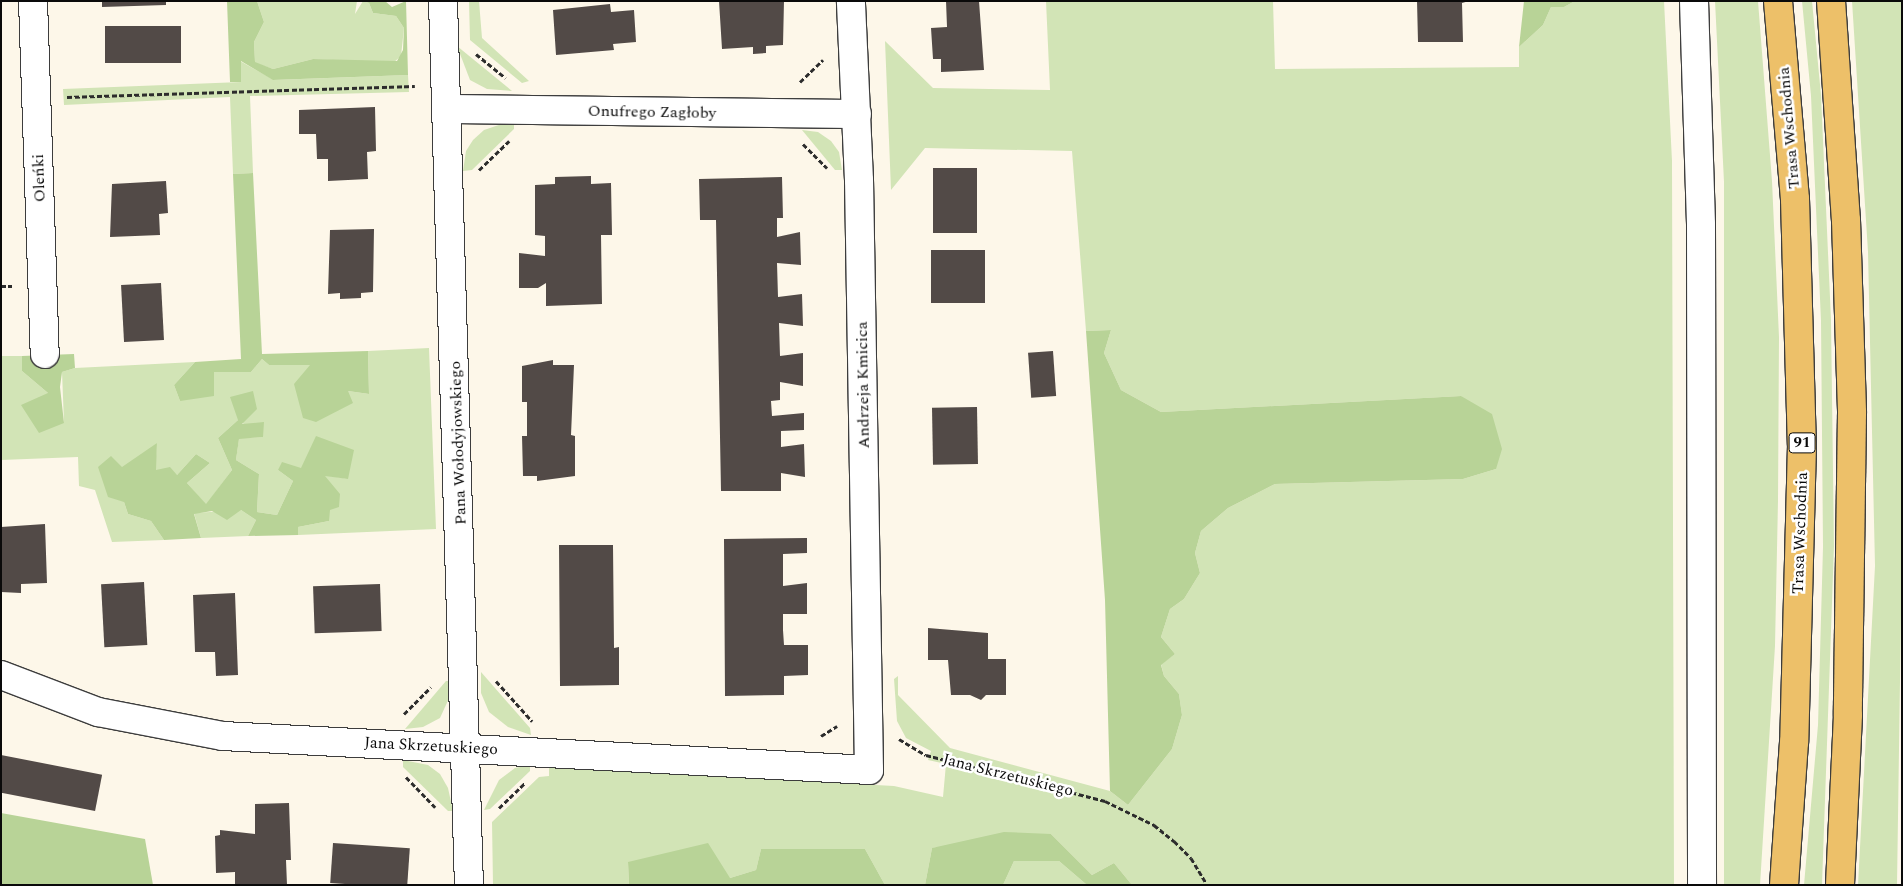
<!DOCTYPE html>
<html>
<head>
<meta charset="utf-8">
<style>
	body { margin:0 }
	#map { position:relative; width:1903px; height:886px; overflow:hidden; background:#fdf7e9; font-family:Spectral,serif }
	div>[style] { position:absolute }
	.green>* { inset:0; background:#d2e4b6 }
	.forest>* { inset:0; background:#b8d397 }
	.building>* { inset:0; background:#524a47; transform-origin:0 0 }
	.path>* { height:3px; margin-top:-1.5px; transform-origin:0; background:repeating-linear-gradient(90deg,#2c2c2c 0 5px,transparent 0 7.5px) }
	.roads { filter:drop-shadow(1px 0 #3d3d3d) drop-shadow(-1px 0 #3d3d3d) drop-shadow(0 1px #3d3d3d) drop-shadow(0 -1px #3d3d3d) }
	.minor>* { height:28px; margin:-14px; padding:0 14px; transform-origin:14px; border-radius:14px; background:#fff }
	.primary>* { height:28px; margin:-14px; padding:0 14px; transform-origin:14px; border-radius:14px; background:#edc069 }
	span { translate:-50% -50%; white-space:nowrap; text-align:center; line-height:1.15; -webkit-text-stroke:5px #fff; paint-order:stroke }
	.shield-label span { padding:1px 4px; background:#fff; border:1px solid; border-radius:4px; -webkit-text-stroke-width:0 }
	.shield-label { font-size:15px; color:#0a0a0a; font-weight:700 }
	.street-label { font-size:16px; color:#0a0a0a }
	.frame { position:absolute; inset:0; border:2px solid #0a0a0a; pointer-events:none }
</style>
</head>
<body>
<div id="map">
	<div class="green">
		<i style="clip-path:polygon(257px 1px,357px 1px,355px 14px,363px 1px,369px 3px,373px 13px,396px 16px,404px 28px,401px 56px,393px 63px,313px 59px,273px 69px,255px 63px,254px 42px,264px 22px)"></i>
		<i style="clip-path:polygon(469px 1px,479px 1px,482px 38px,529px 81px,522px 83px,470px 40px)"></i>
		<i style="clip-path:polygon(1046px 1px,1273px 1px,1275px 69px,1519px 67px,1519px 47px,1543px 25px,1551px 7px,1564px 7px,1575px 1px,1664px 1px,1672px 161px,1674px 885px,1132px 885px,1114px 863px,1092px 875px,1051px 834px,932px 848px,925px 885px,885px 885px,865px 849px,761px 849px,756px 870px,730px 878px,628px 862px,629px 885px,493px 885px,492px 822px,539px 777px,549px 776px,549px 767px,894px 786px,943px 797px,946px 764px,928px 760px,931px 751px,906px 738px,897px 721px,894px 679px,898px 676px,898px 695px,950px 748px,1110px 791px,1128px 805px,1172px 749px,1182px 715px,1179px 694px,1164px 676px,1161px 664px,1175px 654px,1161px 637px,1170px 609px,1184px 599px,1200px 573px,1195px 553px,1201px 531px,1228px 508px,1275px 484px,1463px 479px,1496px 469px,1461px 396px,1161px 412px,1121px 390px,1104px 353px,1111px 330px,1086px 331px,1072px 151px,925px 148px,891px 190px,885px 41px,933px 88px,1050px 90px)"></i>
		<i style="clip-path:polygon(1715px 1px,1758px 1px,1772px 181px,1779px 337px,1778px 501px,1775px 646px,1760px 885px,1724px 885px,1724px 182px)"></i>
		<i style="clip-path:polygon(1802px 1px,1812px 1px,1821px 95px,1831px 320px,1834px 546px,1822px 885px,1804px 885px,1818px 725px,1823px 547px,1821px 321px,1811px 96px)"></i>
		<i style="clip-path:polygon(1852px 1px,1902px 1px,1902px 546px,1897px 885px,1858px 885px,1875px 566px,1868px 252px)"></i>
		<i style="clip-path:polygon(457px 46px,512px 91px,487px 89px,470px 80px)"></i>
		<i style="clip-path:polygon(240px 61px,274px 80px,408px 75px,409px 92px,250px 96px,253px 173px,233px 174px,230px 97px,64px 105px,63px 89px,241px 82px)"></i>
		<i style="clip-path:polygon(514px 120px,514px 129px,472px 170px,463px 171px,466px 151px,473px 140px,484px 130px)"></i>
		<i style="clip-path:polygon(802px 130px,818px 132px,831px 141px,839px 152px,842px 170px,835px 170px)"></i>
		<i style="clip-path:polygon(429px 348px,436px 529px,298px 535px,298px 527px,329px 521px,324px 475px,349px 479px,301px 468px,278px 470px,293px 481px,277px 515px,257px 512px,259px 474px,236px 460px,239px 438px,263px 437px,238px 420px,218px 438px,232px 470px,206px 505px,187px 483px,210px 463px,196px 454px,177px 475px,155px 470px,157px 443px,124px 502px,128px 514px,151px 521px,164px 540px,112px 542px,95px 490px,79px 486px,78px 457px,1px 460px,1px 356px,22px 356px,22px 371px,48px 393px,64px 423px,62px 372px,75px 368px,195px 362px,174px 385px,180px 401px,214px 372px,251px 372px,262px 359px,269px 365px,311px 365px,348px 391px,369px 394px,368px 351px)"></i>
		<i style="clip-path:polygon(241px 510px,256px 520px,248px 536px,201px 538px,194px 513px)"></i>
		<i style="clip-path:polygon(481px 672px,530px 728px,531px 735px,508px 727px,489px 712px,481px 693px)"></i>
		<i style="clip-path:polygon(446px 681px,451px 681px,451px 694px,440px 718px,423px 727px,405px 729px)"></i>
		<i style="clip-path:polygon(403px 760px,428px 765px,440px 774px,448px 788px,453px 811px,448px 811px,403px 767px)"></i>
		<i style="clip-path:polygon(530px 765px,530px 771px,490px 809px,484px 810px,499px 780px,515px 768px)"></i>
		<i style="clip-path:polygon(1014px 861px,1059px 861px,1087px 885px,1003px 885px)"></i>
	</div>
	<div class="forest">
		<i style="clip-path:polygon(227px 1px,257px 1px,264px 22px,254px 42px,255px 62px,273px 69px,313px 59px,397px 61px,403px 50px,404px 28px,396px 16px,373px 13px,369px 3px,363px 1px,385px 1px,392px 7px,406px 1px,408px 75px,273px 80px,241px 61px,241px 82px,230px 82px)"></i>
		<i style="clip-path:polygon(1524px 1px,1575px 1px,1564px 7px,1551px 7px,1543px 25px,1519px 47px)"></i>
		<i style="clip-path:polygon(253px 173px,262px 354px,368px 351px,369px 394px,348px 391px,353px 403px,316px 422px,303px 418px,294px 384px,310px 365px,269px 365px,262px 359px,251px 372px,214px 372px,214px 396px,180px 401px,174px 385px,195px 362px,241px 359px,233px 174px)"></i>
		<i style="clip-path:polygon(1111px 330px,1104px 353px,1121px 390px,1161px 412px,1461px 396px,1492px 414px,1502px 449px,1496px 469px,1463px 479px,1275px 484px,1228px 508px,1201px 531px,1195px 553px,1200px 573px,1184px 599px,1170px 609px,1161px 637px,1175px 654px,1161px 665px,1164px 676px,1179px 694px,1182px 715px,1172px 749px,1128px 805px,1110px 791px,1105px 600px,1086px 331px)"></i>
		<i style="clip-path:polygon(74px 354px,75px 368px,62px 372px,60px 387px,64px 423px,39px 433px,21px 405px,48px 393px,22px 371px,22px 356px)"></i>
		<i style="clip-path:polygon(253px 391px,257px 409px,242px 424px,264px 422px,263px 437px,239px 439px,236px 460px,259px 474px,257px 512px,277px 515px,293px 481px,278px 470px,282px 462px,301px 468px,316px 436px,354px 450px,348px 479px,325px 476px,340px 494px,339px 507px,330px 510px,329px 521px,298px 527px,298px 535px,248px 536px,256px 520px,241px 510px,227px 520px,212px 511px,194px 514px,201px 538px,164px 540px,151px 521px,128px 514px,124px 502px,108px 497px,98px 467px,111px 456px,122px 467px,157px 443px,156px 470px,170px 467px,177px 475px,196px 454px,210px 463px,187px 483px,206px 504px,232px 470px,218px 438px,238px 420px,230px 397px)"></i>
		<i style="clip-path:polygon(1px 813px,145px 839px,153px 885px,1px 885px)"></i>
		<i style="clip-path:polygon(1004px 832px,1051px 834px,1092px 875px,1114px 863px,1132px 885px,1087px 885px,1059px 861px,1014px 861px,1003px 885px,925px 885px,932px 848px)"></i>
		<i style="clip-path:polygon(708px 843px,730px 878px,756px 870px,761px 849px,865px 849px,885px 885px,629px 885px,628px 862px)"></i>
	</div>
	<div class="building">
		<i style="clip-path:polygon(102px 1px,166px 1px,166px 5px,102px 7px)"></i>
		<i style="clip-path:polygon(719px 1px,784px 1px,783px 45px,766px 46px,766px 53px,753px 54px,753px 47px,722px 49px)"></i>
		<i style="clip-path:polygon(946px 1px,979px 1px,984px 70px,941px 72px,941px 59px,933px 59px,931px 28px,947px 27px)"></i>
		<i style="clip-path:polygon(1417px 1px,1469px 1px,1462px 3px,1463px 42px,1418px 42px)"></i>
		<i style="clip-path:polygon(610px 4px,611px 12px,634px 10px,636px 42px,613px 44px,614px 50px,556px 55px,553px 10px)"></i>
		<i style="left:105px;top:26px;width:76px;height:37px"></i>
		<i style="clip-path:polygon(375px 107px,376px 151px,367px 152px,368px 179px,328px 181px,328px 159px,317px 159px,316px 134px,299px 134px,299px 110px)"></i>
		<i style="left:933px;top:168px;width:44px;height:65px"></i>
		<i style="clip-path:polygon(591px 176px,591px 184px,611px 183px,612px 235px,601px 235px,602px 304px,546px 306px,546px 283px,538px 288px,519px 288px,519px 253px,545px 256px,545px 236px,535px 235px,535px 185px,555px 184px,555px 177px)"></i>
		<i style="clip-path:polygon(782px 177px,783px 218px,777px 218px,777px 237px,800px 232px,801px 265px,777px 263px,778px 297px,802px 294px,803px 326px,779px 323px,780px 356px,803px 353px,803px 386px,780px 382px,780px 400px,771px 401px,772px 416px,804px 413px,804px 430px,781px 431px,781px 447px,804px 444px,805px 477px,781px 473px,781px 491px,721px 491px,716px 220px,700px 220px,699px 179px)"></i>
		<i style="clip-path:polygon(166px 181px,168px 213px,159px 214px,160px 235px,110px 237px,112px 184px)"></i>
		<i style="clip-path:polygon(374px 229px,373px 292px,361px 293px,361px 298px,340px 299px,340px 293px,328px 294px,330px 230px)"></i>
		<i style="left:931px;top:250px;width:54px;height:53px"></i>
		<i style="left:161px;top:283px;width:57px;height:40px;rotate:87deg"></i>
		<i style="left:1053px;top:351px;width:45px;height:25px;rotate:86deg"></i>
		<i style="clip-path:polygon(553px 360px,553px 365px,574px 365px,571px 435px,575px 436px,575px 476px,537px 481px,537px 476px,523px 476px,522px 436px,527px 436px,527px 402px,522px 402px,522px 366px)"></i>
		<i style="left:977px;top:407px;width:57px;height:45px;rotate:89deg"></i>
		<i style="clip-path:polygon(45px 524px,47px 583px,21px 584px,21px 593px,1px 592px,1px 527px)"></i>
		<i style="clip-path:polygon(807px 538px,807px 553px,783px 554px,783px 586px,807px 583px,807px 614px,783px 614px,783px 630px,784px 645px,808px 645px,808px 675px,784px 676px,784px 695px,725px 696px,724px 539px)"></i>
		<i style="clip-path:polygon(559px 545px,613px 545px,614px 648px,619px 647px,619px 685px,560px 686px)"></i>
		<i style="left:144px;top:582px;width:63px;height:43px;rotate:87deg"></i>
		<i style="left:380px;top:584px;width:47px;height:67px;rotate:88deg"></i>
		<i style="clip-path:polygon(235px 593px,238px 675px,216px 676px,215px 652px,195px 652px,193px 595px)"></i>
		<i style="clip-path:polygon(928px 628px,988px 633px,988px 659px,1006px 659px,1006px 695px,986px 695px,981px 700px,970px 695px,951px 695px,948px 660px,928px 660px)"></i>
		<i style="left:1px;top:755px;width:103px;height:37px;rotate:11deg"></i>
		<i style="clip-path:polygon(289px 803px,291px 860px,286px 860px,287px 885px,235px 885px,235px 872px,216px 873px,215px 836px,220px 835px,220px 830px,255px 834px,255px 804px)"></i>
		<i style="left:333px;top:843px;width:77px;height:40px;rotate:4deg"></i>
	</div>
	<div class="path">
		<i style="left:476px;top:54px;width:38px;rotate:39deg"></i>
		<i style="left:800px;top:82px;width:32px;rotate:-44deg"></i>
		<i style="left:67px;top:97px;width:348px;rotate:-1.8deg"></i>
		<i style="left:803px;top:144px;width:34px;rotate:45deg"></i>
		<i style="left:479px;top:170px;width:42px;rotate:-44deg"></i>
		<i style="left:1px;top:286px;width:11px"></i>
		<i style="left:496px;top:681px;width:54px;rotate:48deg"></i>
		<i style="left:404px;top:714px;width:38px;rotate:-45deg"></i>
		<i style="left:821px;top:736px;width:19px;rotate:-32deg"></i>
		<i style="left:899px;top:739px;width:31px;rotate:31deg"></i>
		<i style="left:926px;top:755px;width:185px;rotate:14.4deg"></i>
		<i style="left:1105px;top:801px;width:55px;rotate:26.1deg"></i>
		<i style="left:1154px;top:825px;width:26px;rotate:39deg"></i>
		<i style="left:1174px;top:841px;width:24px;rotate:45deg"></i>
		<i style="left:1191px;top:858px;width:31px;rotate:59deg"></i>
		<i style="left:406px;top:777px;width:42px;rotate:46deg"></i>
		<i style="left:499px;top:808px;width:36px;rotate:-44deg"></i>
	</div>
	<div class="roads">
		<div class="minor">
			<i style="left:33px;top:1px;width:353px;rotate:88.1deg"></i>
			<i style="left:443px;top:1px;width:884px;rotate:88.32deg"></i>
			<i style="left:1694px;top:1px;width:224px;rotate:88.2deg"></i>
			<i style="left:1701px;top:225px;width:660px;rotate:89.91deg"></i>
			<i style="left:447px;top:109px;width:410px;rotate:0.7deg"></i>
			<i style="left:1px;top:675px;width:104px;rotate:20.9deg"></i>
			<i style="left:98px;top:712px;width:127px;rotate:10.9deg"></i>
			<i style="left:223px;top:736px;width:647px;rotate:3.01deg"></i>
			<i style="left:869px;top:770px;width:590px;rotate:-90.97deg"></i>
			<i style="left:859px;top:180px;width:179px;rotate:-92.6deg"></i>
		</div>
		<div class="primary">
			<i style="left:1778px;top:1px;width:199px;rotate:85.1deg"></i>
			<i style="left:1795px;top:199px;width:246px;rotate:88.4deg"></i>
			<i style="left:1802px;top:445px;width:297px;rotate:91.5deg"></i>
			<i style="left:1794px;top:742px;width:143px;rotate:94deg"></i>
			<i style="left:1831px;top:1px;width:220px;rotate:86.1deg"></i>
			<i style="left:1846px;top:220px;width:193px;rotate:88.2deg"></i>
			<i style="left:1852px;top:413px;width:302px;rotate:90.8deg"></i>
			<i style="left:1848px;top:715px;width:170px;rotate:92.7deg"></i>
		</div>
	</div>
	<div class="shield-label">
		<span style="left:1802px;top:443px">91</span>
	</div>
	<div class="street-label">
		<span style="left:652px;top:112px;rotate:1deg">Onufrego Zagłoby</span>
		<span style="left:1789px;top:128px;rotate:-95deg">Trasa Wschodnia</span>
		<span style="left:39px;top:178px;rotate:-92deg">Oleńki</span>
		<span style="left:863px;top:385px;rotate:-91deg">Andrzeja Kmicica</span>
		<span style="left:458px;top:443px;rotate:-92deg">Pana Wołodyjowskiego</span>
		<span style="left:1800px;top:533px;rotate:-88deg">Trasa Wschodnia</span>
		<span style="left:431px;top:746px;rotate:3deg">Jana Skrzetuskiego</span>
		<span style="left:1008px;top:775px;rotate:14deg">Jana Skrzetuskiego</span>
	</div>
	<div class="frame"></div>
</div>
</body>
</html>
